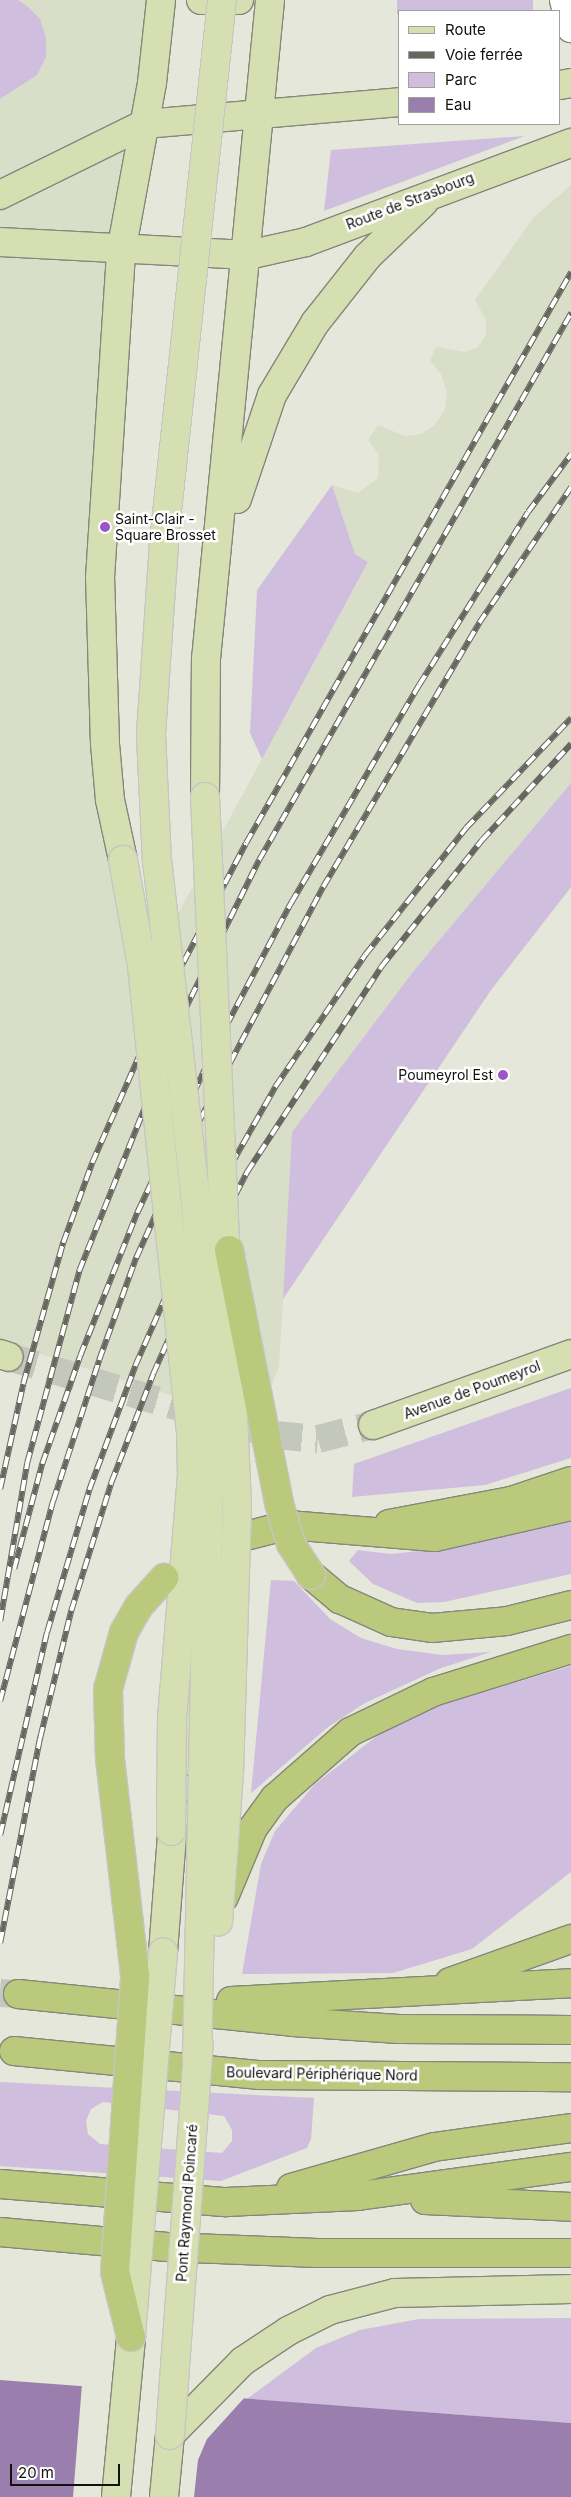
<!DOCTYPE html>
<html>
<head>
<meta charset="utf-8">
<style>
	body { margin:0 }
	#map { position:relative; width:571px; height:2497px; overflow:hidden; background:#e4e7d9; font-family:Inter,sans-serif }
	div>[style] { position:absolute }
	.built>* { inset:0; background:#d9dec9 }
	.green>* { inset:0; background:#d0bede; transform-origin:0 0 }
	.water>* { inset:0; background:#9a7fae }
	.pier>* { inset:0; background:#e4e7d9 }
	.major-tunnel>* { height:28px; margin-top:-14px; transform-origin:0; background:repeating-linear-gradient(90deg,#c4c7bb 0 28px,transparent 0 42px) }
	.highway-tunnel>* { height:28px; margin-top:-14px; transform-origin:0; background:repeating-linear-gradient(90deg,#c4c7bb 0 28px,transparent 0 42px) }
	.roads { filter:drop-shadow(1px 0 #84877a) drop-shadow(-1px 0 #84877a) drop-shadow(0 1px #84877a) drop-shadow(0 -1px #84877a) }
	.minor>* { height:28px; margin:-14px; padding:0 14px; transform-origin:14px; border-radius:14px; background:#fff }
	.major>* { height:28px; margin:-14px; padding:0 14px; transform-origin:14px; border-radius:14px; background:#d6dfb1 }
	.highway>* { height:28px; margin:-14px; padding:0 14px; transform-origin:14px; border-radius:14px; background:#bbc97d }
	.rail>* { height:5.5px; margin-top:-2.75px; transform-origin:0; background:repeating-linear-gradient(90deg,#fff 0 11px,#66675f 0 22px); box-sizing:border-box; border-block:1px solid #66675f }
	.bridges { filter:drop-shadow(1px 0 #c6c6c5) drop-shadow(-1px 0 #c6c6c5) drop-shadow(0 1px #c6c6c5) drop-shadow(0 -1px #c6c6c5) }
	.major-bridge>* { height:28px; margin:-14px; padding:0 14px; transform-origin:14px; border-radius:14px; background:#d6dfb1 }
	.highway-bridge>* { height:28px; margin:-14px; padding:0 14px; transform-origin:14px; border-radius:14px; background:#bbc97d }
	.dots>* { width:14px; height:14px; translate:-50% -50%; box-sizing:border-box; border:2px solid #fff; border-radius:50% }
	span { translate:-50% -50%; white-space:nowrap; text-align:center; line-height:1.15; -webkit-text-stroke:5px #fff; paint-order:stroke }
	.street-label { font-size:14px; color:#11120e }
	.poi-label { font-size:14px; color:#11120e }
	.left { translate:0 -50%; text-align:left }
	.right { translate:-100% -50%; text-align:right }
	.legend { position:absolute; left:398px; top:10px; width:162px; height:115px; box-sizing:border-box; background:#fff; border:1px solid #a0a09f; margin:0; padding:6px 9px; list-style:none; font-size:15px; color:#11120e }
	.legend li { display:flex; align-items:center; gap:10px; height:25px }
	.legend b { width:25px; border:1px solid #a0a09f }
	.scale { position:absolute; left:10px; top:2464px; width:110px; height:22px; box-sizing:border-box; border:2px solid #11120e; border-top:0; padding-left:6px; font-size:15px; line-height:18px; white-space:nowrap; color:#11120e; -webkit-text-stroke:4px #fff; paint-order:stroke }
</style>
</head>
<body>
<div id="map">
	<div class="built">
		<i style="clip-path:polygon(0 0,150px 0,123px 259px,107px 801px,124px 943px,173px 923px,368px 563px,355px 554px,332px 485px,358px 493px,378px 478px,379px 455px,368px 440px,378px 425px,405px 436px,421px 434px,435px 425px,445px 409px,447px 394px,442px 376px,430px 360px,436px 347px,465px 352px,478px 347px,486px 335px,486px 320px,475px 300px,534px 217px,571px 185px,571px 887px,491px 990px,283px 1299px,279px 1366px,270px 1389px,223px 1412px,0 1341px)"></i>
	</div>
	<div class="green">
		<i style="clip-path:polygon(0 0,18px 0,27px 6px,40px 19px,46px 38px,46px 57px,37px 75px,0 99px)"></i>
		<i style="left:397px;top:0;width:136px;height:14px"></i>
		<i style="clip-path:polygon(525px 136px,324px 211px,331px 150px)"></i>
		<i style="clip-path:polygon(332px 485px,355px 554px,368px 562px,262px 759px,250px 733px,257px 590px)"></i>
		<i style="clip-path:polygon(571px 783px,571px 887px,491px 990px,283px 1299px,292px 1132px,416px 968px)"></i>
		<i style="clip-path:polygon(571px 1388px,571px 1458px,485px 1485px,352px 1497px,354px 1464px)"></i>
		<i style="clip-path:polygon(571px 1519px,571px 1574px,444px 1602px,417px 1603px,373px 1584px,349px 1561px,358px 1550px,390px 1554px,448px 1548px)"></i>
		<i style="clip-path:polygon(271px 1580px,294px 1581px,330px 1619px,361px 1638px,397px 1649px,442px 1655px,491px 1652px,441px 1668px,365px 1703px,328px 1727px,251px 1793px)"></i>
		<i style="clip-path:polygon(571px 1666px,571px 1872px,472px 1949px,393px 1973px,242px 1974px,261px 1864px,275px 1831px,315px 1784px,382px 1732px,429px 1708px)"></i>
		<i style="clip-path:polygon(evenodd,0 2082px,314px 2098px,311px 2139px,307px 2148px,221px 2181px,0 2166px,0 2082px,103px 2102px,224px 2116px,232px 2130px,232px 2141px,222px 2153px,100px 2144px,88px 2134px,86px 2121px,91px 2109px,103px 2102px)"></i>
		<i style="clip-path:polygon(571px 2318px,571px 2423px,247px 2399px,316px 2348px,360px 2330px,419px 2319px)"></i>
	</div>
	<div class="water">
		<i style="clip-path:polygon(0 2380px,571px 2423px,571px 2497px,0 2497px)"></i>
	</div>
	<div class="pier">
		<i style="clip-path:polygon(82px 2384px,246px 2396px,207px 2439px,198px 2460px,194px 2497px,73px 2497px)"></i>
	</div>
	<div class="major-tunnel">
		<i style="left:9px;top:1357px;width:276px;rotate:16.4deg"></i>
		<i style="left:274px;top:1435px;width:44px;rotate:5.2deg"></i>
		<i style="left:318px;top:1439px;width:57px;rotate:-14.3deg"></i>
	</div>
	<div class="highway-tunnel">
		<i style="left:0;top:1993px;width:18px;rotate:3deg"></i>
	</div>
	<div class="roads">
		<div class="minor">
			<i style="left:564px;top:0;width:29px;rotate:76deg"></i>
		</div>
		<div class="major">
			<i style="left:201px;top:0;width:38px"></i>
			<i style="left:560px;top:85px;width:11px;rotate:-10deg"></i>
			<i style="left:0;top:195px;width:161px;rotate:-26.2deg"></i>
			<i style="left:144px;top:124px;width:257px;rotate:-4.9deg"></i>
			<i style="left:0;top:242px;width:248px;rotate:3deg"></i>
			<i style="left:248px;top:255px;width:59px;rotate:-12.6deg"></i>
			<i style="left:306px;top:242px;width:283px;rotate:-20.5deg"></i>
			<i style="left:237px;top:499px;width:110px;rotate:-71.4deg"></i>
			<i style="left:272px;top:395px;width:84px;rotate:-59.2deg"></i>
			<i style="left:315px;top:323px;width:85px;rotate:-51.7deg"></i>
			<i style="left:368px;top:256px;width:78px;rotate:-44deg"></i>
			<i style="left:205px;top:797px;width:138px;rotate:-89.6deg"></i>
			<i style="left:206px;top:659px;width:662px;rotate:-84.45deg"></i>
			<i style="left:123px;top:860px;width:61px;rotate:-102.2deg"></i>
			<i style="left:110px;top:800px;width:56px;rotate:-95.1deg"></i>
			<i style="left:105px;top:744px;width:166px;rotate:-91.7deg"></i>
			<i style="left:100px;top:578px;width:327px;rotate:-86.3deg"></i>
			<i style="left:121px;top:252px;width:172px;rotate:-79.6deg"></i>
			<i style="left:152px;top:83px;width:83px;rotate:-83.8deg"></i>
			<i style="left:0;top:1354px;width:9px;rotate:18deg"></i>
			<i style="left:373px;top:1425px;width:210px;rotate:-19.7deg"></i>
			<i style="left:180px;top:1763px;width:115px;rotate:-82deg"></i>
			<i style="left:163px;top:1952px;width:144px;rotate:-85.6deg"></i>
			<i style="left:116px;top:2497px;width:161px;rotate:-84.6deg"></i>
			<i style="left:164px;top:2497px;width:62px;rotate:-84.5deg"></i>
			<i style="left:170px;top:2435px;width:104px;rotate:-45.4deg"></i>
			<i style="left:243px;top:2361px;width:54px;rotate:-33.7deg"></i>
			<i style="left:288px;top:2331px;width:47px;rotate:-26.6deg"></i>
			<i style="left:330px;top:2310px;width:67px;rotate:-14.7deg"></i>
			<i style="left:395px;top:2293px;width:176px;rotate:-1.3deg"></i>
		</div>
		<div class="highway">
			<i style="left:389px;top:1524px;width:124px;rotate:-10.7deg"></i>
			<i style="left:511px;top:1501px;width:63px;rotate:-18.4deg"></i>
			<i style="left:215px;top:1544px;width:75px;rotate:-14.6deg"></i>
			<i style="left:288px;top:1525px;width:147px;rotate:4.7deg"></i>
			<i style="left:435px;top:1537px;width:139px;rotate:-12.8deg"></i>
			<i style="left:311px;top:1575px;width:38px;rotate:40deg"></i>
			<i style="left:340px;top:1599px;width:56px;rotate:24.3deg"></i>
			<i style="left:391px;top:1622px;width:41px;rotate:8.3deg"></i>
			<i style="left:432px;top:1628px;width:75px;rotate:-5.3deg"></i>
			<i style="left:507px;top:1621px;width:66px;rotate:-14deg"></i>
			<i style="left:224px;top:1897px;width:75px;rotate:-67.2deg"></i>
			<i style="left:253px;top:1828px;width:37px;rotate:-54deg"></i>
			<i style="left:275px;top:1798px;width:100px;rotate:-41.3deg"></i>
			<i style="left:350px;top:1732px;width:92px;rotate:-25.7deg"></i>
			<i style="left:433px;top:1692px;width:145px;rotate:-17.3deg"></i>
			<i style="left:450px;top:1982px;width:128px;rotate:-19.6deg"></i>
			<i style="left:18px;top:1994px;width:276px;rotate:5.8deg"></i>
			<i style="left:293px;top:2022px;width:106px;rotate:3.8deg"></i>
			<i style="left:399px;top:2029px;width:172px;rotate:0.3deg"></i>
			<i style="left:231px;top:2001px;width:340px;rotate:-3deg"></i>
			<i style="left:14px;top:2051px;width:247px;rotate:5.6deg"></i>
			<i style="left:260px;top:2075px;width:311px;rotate:0.4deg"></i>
			<i style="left:0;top:2184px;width:227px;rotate:4.6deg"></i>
			<i style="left:226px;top:2202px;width:132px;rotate:-2.6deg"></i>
			<i style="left:358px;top:2196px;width:215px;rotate:-7.8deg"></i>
			<i style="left:291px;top:2188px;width:149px;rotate:-16deg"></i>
			<i style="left:434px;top:2147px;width:138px;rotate:-7.9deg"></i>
			<i style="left:425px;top:2200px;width:146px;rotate:2.7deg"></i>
			<i style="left:0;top:2232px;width:168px;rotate:5.1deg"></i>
			<i style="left:167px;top:2247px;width:150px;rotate:2.3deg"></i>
			<i style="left:317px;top:2253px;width:254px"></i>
		</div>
	</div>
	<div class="rail">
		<i style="left:0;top:1489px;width:107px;rotate:-77.6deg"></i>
		<i style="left:23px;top:1384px;width:147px;rotate:-74.2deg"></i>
		<i style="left:63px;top:1243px;width:85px;rotate:-70.1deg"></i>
		<i style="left:92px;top:1163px;width:177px;rotate:-66.3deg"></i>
		<i style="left:163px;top:1001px;width:178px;rotate:-62.3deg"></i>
		<i style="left:246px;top:843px;width:657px;rotate:-60.35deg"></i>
		<i style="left:14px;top:1569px;width:109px;rotate:-75.1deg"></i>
		<i style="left:42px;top:1464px;width:114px;rotate:-70.6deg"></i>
		<i style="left:80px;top:1356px;width:154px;rotate:-68.3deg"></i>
		<i style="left:137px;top:1213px;width:186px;rotate:-64.8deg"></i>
		<i style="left:216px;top:1045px;width:161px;rotate:-62.2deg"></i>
		<i style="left:291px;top:903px;width:253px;rotate:-59.6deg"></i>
		<i style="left:419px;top:685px;width:204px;rotate:-57.8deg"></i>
		<i style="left:528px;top:512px;width:72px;rotate:-53.4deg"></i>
		<i style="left:0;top:1621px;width:160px;rotate:-80.3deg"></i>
		<i style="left:27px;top:1463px;width:199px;rotate:-74.8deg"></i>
		<i style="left:79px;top:1271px;width:274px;rotate:-68.1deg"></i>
		<i style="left:181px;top:1017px;width:175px;rotate:-63.6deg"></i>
		<i style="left:259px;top:860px;width:630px;rotate:-60.3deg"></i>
		<i style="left:0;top:1701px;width:207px;rotate:-75.2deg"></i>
		<i style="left:53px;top:1501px;width:148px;rotate:-71.9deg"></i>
		<i style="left:99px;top:1360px;width:109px;rotate:-70.1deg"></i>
		<i style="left:136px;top:1258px;width:129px;rotate:-65.8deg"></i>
		<i style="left:189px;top:1140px;width:286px;rotate:-62.1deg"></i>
		<i style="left:323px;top:887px;width:307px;rotate:-59.4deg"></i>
		<i style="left:479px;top:623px;width:164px;rotate:-55.9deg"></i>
		<i style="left:0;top:1835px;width:208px;rotate:-77deg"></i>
		<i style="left:47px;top:1632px;width:148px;rotate:-73.5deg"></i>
		<i style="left:89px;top:1490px;width:132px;rotate:-69.6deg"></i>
		<i style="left:135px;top:1366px;width:158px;rotate:-66.2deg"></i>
		<i style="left:199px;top:1221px;width:154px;rotate:-60.4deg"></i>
		<i style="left:275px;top:1087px;width:160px;rotate:-55.7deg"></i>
		<i style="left:365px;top:955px;width:162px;rotate:-51.5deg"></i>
		<i style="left:466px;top:828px;width:152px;rotate:-46.3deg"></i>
		<i style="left:0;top:1943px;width:209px;rotate:-79deg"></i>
		<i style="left:40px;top:1738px;width:131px;rotate:-76.3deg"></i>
		<i style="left:71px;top:1611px;width:134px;rotate:-72.6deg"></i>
		<i style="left:111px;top:1483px;width:117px;rotate:-68.9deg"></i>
		<i style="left:153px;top:1374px;width:153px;rotate:-66.1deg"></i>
		<i style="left:215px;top:1234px;width:70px;rotate:-62.7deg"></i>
		<i style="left:247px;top:1172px;width:245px;rotate:-56.8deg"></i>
		<i style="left:381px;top:967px;width:162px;rotate:-51.5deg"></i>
		<i style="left:482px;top:840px;width:131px;rotate:-47.2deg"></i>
	</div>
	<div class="bridges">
		<div class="major-bridge">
			<i style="left:205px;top:797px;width:709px;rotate:87.41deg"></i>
			<i style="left:237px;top:1505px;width:268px;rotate:91.7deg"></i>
			<i style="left:229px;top:1773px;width:149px;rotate:94.2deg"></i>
			<i style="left:123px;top:860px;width:108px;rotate:79.8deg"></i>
			<i style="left:142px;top:966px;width:466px;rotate:84deg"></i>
			<i style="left:191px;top:1429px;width:46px;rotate:88.8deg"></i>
			<i style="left:192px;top:1475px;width:244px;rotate:94.7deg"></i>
			<i style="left:172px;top:1718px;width:113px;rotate:90.5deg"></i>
			<i style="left:197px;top:2062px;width:633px;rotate:-88.82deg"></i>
			<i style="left:210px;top:1429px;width:77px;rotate:-92.2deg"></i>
			<i style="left:207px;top:1352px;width:159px;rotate:-94.3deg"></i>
			<i style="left:195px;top:1193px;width:333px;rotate:-96.5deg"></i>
			<i style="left:157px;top:862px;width:128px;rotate:-92.7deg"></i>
			<i style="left:151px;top:734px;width:203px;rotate:-86.1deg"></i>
			<i style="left:165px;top:531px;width:534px;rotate:-83.87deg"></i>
			<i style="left:131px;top:2334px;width:383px;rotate:-85.2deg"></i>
			<i style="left:170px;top:2435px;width:392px;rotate:-85.8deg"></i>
		</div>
		<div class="highway-bridge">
			<i style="left:229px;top:1250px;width:258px;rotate:78.8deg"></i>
			<i style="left:279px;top:1503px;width:43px;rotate:73.7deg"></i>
			<i style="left:291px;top:1544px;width:37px;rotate:57deg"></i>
			<i style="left:131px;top:2337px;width:67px;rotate:-103.8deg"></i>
			<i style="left:115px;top:2272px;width:298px;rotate:-86.1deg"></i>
			<i style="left:135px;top:1975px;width:218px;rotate:-96.6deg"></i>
			<i style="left:110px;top:1758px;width:69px;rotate:-91.7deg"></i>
			<i style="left:108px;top:1689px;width:59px;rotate:-74.3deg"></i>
			<i style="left:124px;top:1632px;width:30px;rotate:-60deg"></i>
			<i style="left:139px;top:1606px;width:38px;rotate:-48deg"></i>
		</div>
	</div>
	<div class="dots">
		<i style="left:105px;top:527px;background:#9d56ca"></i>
		<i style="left:503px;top:1075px;background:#9d56ca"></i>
	</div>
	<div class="street-label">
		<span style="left:410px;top:201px;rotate:-21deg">Route de Strasbourg</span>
		<span style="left:472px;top:1390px;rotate:-20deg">Avenue de Poumeyrol</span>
		<span style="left:322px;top:2074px;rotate:1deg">Boulevard Périphérique Nord</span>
		<span style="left:187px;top:2203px;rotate:-86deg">Pont Raymond Poincaré</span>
	</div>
	<div class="poi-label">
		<span class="left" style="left:115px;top:527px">Saint-Clair -<br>Square Brosset</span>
		<span class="right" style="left:493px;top:1075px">Poumeyrol Est</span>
	</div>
	<ul class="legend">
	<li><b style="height:6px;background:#d6dfb1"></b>Route</li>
	<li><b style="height:6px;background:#66675f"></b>Voie ferrée</li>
	<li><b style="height:14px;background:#d0bede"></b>Parc</li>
	<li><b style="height:14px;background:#9a7fae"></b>Eau</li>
	</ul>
	<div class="scale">20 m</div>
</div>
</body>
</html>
